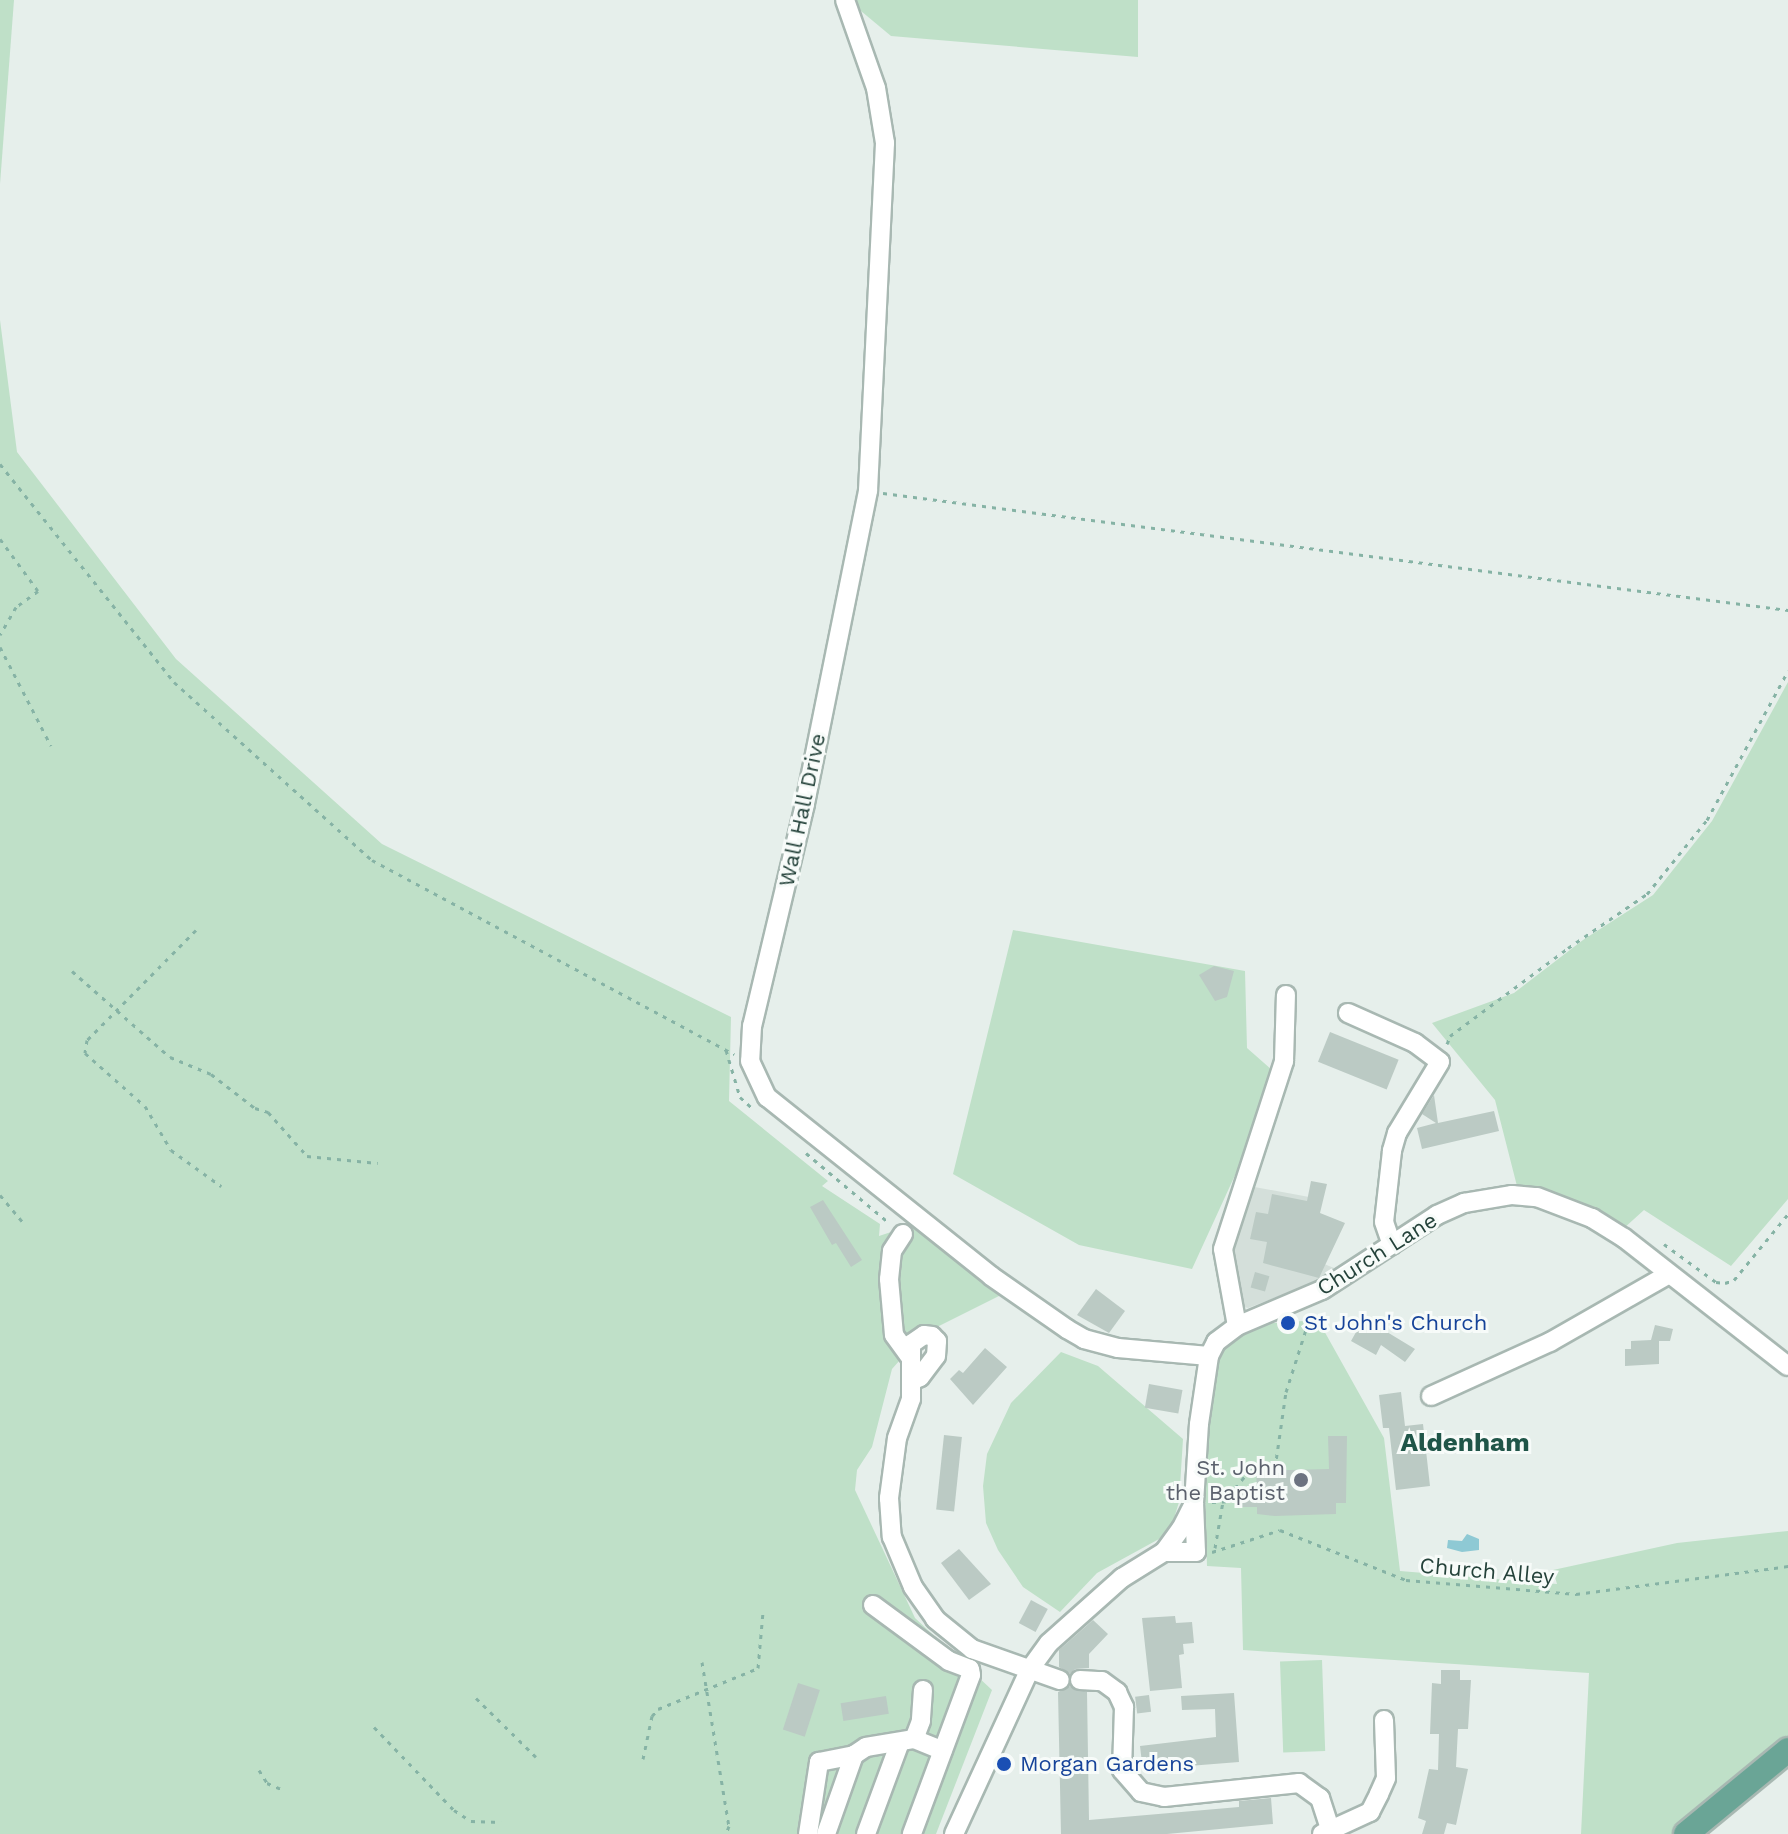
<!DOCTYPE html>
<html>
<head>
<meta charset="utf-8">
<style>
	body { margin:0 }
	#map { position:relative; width:1788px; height:1834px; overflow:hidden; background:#e6efeb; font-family:"Work Sans",sans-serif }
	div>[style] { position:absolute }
	.built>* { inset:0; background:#d4dfda }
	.green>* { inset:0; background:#bfe0c8; transform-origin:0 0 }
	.water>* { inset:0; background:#8ec9d4 }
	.building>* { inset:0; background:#bbcac4; transform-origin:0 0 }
	.path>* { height:3px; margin-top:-1.5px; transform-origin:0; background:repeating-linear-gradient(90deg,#86b3a5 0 4px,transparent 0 10px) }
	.roads { filter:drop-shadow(2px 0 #a8b8b2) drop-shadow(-2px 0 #a8b8b2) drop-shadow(0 2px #a8b8b2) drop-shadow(0 -2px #a8b8b2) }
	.minor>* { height:18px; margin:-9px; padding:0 9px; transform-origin:9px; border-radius:9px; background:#fff }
	.major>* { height:24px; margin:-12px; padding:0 12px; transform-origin:12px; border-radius:12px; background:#6aa596 }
	.dots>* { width:22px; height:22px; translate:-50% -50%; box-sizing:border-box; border:4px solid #f7fbf9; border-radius:50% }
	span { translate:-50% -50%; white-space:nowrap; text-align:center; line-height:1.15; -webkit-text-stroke:6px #f7fbf9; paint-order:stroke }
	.street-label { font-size:22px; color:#24423a }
	.transit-label { font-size:22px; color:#164399 }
	.left { translate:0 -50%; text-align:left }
	.worship-label { font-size:22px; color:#5b616d }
	.right { translate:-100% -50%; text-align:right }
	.quarter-label { font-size:26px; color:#1f5548; font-weight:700 }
</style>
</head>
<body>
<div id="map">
	<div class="built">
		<i style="clip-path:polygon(1249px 1186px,1320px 1199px,1307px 1257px,1334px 1268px,1323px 1279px,1248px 1308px,1237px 1305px,1234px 1240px)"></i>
	</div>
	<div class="green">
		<i style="clip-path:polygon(0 0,14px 0,0 184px)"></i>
		<i style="clip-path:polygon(854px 0,1138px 0,1138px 57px,891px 36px,855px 6px)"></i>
		<i style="clip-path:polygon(0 320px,17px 452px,176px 659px,382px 844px,731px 1017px,729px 1101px,828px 1181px,822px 1186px,880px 1224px,879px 1236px,918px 1223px,1001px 1295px,923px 1334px,892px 1369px,872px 1447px,857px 1470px,855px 1490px,915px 1618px,992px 1690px,936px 1834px,0 1834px)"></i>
		<i style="clip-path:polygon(1788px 682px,1788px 1199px,1731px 1266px,1644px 1210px,1623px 1229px,1518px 1190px,1495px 1100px,1432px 1023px,1514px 993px,1583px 940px,1653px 895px,1712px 821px)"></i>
		<i style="clip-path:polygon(1013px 930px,1245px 971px,1247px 1048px,1280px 1077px,1192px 1269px,1079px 1245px,953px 1174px)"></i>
		<i style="clip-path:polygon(1318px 1320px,1384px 1438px,1400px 1571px,1557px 1584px,1553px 1570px,1677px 1543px,1788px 1531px,1788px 1738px,1672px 1834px,1581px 1834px,1589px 1673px,1243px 1650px,1241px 1568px,1207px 1566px,1203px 1427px,1214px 1355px,1228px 1340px,1259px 1324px)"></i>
		<i style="clip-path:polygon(1061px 1352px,1098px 1366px,1183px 1439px,1179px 1502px,1172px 1525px,1159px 1539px,1097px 1573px,1060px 1612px,1023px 1587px,998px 1550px,986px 1523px,983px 1486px,987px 1454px,1011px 1403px)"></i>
		<i style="left:1322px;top:1660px;width:91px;height:42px;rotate:88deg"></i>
	</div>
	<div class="water">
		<i style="clip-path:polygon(1467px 1534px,1479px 1539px,1479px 1550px,1462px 1552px,1447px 1548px,1448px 1540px,1462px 1541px)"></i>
	</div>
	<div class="building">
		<i style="clip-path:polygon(1214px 966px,1234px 971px,1227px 997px,1215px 1001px,1199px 975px)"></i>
		<i style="left:1330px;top:1032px;width:74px;height:32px;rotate:22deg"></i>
		<i style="clip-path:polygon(1434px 1095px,1438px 1123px,1494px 1111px,1499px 1131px,1422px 1149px,1417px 1128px,1436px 1123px,1422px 1114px)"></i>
		<i style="clip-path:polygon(1311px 1181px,1327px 1184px,1320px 1213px,1345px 1223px,1319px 1278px,1263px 1263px,1267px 1242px,1250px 1239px,1256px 1212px,1268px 1214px,1272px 1194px,1307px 1201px)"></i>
		<i style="clip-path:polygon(823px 1200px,862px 1260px,851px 1267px,836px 1243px,832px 1245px,810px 1207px)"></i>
		<i style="left:1255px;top:1272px;width:15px;height:16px;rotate:16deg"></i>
		<i style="clip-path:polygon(1096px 1289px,1125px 1311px,1109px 1333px,1077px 1315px)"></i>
		<i style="clip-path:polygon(1364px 1318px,1415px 1349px,1405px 1362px,1381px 1345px,1376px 1355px,1351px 1341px)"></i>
		<i style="clip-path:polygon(1655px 1325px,1673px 1329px,1670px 1341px,1659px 1341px,1659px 1364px,1625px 1366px,1625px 1349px,1631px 1349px,1631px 1341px,1651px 1340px)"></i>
		<i style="clip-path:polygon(985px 1348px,1007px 1367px,973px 1405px,950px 1379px,959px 1370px,963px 1373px)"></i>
		<i style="left:1149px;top:1384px;width:34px;height:24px;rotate:10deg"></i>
		<i style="clip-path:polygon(1401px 1392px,1405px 1426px,1423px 1424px,1430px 1486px,1396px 1490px,1389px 1428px,1383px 1428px,1379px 1395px)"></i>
		<i style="left:944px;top:1435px;width:18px;height:75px;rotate:6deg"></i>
		<i style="clip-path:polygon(1328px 1436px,1347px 1436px,1346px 1503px,1336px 1503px,1336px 1514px,1275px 1516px,1257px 1514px,1257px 1507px,1240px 1507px,1239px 1489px,1257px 1489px,1256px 1471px,1329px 1469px)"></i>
		<i style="clip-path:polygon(959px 1549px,991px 1584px,969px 1600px,941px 1563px)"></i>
		<i style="left:1031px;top:1600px;width:19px;height:26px;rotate:28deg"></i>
		<i style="clip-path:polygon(1175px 1616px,1176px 1623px,1192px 1622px,1194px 1643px,1183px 1644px,1184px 1654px,1179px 1655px,1182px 1688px,1150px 1691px,1142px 1618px)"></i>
		<i style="clip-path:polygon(1093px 1620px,1108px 1634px,1089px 1654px,1089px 1668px,1075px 1669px,1070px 1674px,1059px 1667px,1059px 1650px)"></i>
		<i style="clip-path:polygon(1441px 1670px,1460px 1670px,1460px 1680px,1471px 1680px,1468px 1729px,1458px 1729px,1456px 1767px,1468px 1769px,1456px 1825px,1447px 1823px,1444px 1834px,1422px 1834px,1426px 1821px,1418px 1818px,1429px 1769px,1438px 1770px,1439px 1734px,1430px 1734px,1432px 1683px,1441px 1684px)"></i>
		<i style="left:798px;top:1683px;width:23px;height:49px;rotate:18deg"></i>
		<i style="clip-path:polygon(1070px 1686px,1087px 1692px,1089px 1820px,1239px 1807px,1239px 1801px,1271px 1798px,1273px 1824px,1167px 1834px,1061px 1834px,1058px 1692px)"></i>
		<i style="clip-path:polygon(1234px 1693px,1239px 1762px,1176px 1767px,1142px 1763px,1140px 1746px,1216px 1737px,1215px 1709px,1182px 1710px,1181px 1696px)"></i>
		<i style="left:1149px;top:1695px;width:17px;height:14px;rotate:83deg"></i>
		<i style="left:886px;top:1696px;width:18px;height:46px;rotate:81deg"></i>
	</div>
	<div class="path">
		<i style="left:0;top:464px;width:279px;rotate:51.4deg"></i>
		<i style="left:174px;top:682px;width:266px;rotate:42deg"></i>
		<i style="left:372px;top:860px;width:411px;rotate:28.2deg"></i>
		<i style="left:883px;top:493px;width:913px;rotate:7.37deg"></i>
		<i style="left:0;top:539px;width:64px;rotate:53.8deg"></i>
		<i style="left:38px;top:591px;width:27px;rotate:144deg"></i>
		<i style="left:16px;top:607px;width:32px;rotate:120deg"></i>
		<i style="left:0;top:647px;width:111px;rotate:62.7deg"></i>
		<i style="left:196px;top:930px;width:155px;rotate:134.7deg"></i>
		<i style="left:87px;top:1040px;width:13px;rotate:99deg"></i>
		<i style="left:85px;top:1053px;width:80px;rotate:41.5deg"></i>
		<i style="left:145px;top:1106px;width:51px;rotate:59.4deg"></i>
		<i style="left:171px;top:1150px;width:62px;rotate:35.8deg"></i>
		<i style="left:72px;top:971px;width:130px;rotate:41.3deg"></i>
		<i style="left:170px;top:1057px;width:44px;rotate:22.5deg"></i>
		<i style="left:211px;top:1074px;width:56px;rotate:37.7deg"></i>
		<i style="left:255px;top:1108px;width:14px;rotate:17deg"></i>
		<i style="left:268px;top:1112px;width:59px;rotate:48.4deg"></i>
		<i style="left:307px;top:1156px;width:71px;rotate:5.6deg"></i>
		<i style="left:1447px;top:1044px;width:9px;rotate:-69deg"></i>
		<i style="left:1450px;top:1036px;width:147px;rotate:-36.7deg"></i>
		<i style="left:1568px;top:948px;width:96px;rotate:-34.4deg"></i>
		<i style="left:1647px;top:894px;width:95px;rotate:-51deg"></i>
		<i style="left:1707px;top:820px;width:170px;rotate:-61.5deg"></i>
		<i style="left:726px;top:1050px;width:49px;rotate:73.4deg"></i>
		<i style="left:740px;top:1097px;width:15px;rotate:42deg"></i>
		<i style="left:806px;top:1153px;width:109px;rotate:40.1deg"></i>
		<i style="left:0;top:1195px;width:35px;rotate:50deg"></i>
		<i style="left:1664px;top:1244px;width:64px;rotate:36.2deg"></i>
		<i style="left:1716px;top:1282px;width:9px;rotate:6deg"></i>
		<i style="left:1725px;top:1283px;width:9px;rotate:-18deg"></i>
		<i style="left:1734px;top:1280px;width:85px;rotate:-50.7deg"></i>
		<i style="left:1212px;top:1502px;width:21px;rotate:-3deg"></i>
		<i style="left:1233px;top:1501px;width:13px;rotate:-81deg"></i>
		<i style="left:1235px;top:1488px;width:23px;rotate:-50deg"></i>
		<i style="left:1250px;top:1470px;width:25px;rotate:-5deg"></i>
		<i style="left:1275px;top:1468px;width:77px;rotate:-81.8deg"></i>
		<i style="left:1286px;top:1392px;width:72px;rotate:-72.3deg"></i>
		<i style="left:1308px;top:1323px;width:9px;rotate:-90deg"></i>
		<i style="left:1215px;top:1548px;width:48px;rotate:-80.3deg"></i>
		<i style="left:1212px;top:1552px;width:71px;rotate:-17.9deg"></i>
		<i style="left:1280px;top:1530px;width:136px;rotate:21.6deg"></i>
		<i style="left:1406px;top:1580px;width:171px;rotate:4.7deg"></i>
		<i style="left:1576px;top:1594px;width:214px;rotate:-7.5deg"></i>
		<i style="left:702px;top:1662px;width:166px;rotate:80.7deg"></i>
		<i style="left:729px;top:1826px;width:9px;rotate:111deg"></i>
		<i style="left:476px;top:1698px;width:84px;rotate:44.5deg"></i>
		<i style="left:374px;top:1727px;width:115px;rotate:46.1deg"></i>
		<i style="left:454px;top:1810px;width:20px;rotate:33deg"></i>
		<i style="left:471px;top:1821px;width:30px;rotate:2deg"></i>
		<i style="left:643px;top:1759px;width:44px;rotate:-78.2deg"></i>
		<i style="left:652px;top:1716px;width:9px;rotate:-49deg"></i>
		<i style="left:658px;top:1709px;width:108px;rotate:-22.3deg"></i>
		<i style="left:758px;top:1668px;width:56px;rotate:-84.9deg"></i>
		<i style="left:259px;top:1770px;width:15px;rotate:58deg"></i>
		<i style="left:267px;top:1783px;width:15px;rotate:23deg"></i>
	</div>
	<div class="roads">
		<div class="minor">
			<i style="left:845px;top:0;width:93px;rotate:70.6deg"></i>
			<i style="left:876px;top:88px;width:56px;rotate:80.7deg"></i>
			<i style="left:885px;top:143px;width:348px;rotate:92.8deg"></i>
			<i style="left:868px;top:491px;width:319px;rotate:101.4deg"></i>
			<i style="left:805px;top:804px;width:228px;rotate:103.4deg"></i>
			<i style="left:752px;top:1026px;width:35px;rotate:93deg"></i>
			<i style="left:750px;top:1061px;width:40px;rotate:65deg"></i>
			<i style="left:767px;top:1097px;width:287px;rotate:38.6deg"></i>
			<i style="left:991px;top:1276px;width:93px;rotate:34.9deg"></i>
			<i style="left:1067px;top:1329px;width:20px;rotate:30deg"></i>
			<i style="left:1084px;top:1339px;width:35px;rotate:15deg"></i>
			<i style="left:1118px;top:1348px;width:91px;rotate:5deg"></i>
			<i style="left:1348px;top:1013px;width:73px;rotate:24.1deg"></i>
			<i style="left:1415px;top:1043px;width:31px;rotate:37deg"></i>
			<i style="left:1440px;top:1062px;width:83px;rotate:121.2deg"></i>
			<i style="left:1397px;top:1133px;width:19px;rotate:106deg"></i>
			<i style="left:1392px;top:1151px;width:71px;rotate:96.4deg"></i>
			<i style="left:1384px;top:1222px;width:24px;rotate:71deg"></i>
			<i style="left:903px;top:1234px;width:20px;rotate:123deg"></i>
			<i style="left:892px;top:1251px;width:28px;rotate:96deg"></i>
			<i style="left:889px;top:1279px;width:56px;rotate:84.9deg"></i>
			<i style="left:894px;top:1335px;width:29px;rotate:54deg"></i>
			<i style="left:1237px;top:1326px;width:78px;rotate:-100.3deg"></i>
			<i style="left:1223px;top:1249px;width:198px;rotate:-72deg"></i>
			<i style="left:1284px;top:1061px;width:66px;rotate:-88.3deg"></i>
			<i style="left:912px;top:1381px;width:9px;rotate:-27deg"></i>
			<i style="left:920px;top:1377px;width:26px;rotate:-53deg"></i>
			<i style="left:936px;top:1356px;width:15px;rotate:-86deg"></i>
			<i style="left:937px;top:1341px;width:7px;rotate:-135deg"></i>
			<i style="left:932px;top:1336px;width:8px;rotate:-173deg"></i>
			<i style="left:924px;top:1335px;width:16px;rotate:145deg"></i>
			<i style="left:911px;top:1344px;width:55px;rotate:90deg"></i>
			<i style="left:911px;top:1399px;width:41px;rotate:109.7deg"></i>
			<i style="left:897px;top:1438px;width:61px;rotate:97.6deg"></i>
			<i style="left:889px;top:1498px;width:39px;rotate:86deg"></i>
			<i style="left:892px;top:1537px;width:54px;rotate:67.2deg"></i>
			<i style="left:913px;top:1587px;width:39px;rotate:55deg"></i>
			<i style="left:935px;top:1619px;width:48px;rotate:39deg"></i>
			<i style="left:972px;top:1649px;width:93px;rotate:19.4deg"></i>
			<i style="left:1431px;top:1396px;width:131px;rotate:-24.4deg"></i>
			<i style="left:1550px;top:1342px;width:137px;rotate:-29.7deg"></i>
			<i style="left:1164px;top:1552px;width:32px"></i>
			<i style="left:1196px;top:1552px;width:49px;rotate:-92.3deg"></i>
			<i style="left:873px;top:1605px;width:94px;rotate:36.4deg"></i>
			<i style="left:949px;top:1661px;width:22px;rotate:21deg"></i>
			<i style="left:970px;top:1669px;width:6px;rotate:81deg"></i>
			<i style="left:971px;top:1675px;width:170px;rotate:110.4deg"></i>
			<i style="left:1080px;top:1680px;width:22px;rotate:3deg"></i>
			<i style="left:1102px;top:1681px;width:19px;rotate:36deg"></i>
			<i style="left:1117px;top:1692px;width:17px;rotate:65deg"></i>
			<i style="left:1124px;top:1707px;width:63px;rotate:91.8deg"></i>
			<i style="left:1122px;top:1770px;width:29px;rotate:49deg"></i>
			<i style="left:1141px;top:1792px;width:24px;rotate:12deg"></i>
			<i style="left:1164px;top:1797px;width:136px;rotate:-5.9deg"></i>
			<i style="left:1299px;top:1783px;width:26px;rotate:36deg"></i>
			<i style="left:1320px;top:1798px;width:35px;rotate:72deg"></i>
			<i style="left:923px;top:1690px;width:31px;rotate:94deg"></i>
			<i style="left:921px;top:1721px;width:19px;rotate:111deg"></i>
			<i style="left:914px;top:1739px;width:31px;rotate:22deg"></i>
			<i style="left:808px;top:1834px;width:73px;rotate:-81.3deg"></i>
			<i style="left:819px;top:1762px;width:36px;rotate:-11deg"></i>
			<i style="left:826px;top:1834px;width:84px;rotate:-70.5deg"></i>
			<i style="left:854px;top:1755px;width:14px;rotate:-34deg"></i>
			<i style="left:866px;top:1747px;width:49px;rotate:-9.5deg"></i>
			<i style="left:866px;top:1834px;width:98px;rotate:-69.7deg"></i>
			<i style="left:954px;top:1834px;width:182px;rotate:-65.3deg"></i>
			<i style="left:1030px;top:1669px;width:32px;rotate:-54deg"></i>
			<i style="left:1049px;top:1643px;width:98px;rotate:-41.7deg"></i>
			<i style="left:1122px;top:1578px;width:49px;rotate:-31.8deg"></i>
			<i style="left:1164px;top:1552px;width:29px;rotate:-54deg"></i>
			<i style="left:1181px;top:1529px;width:29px;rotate:-63deg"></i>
			<i style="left:1194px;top:1503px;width:79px;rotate:-86.4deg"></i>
			<i style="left:1199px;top:1424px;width:69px;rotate:-81.6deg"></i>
			<i style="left:1209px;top:1356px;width:16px;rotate:-63deg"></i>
			<i style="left:1216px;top:1342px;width:26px;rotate:-37deg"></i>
			<i style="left:1237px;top:1326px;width:92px;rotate:-23deg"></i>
			<i style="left:1322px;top:1290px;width:137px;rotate:-33.1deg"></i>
			<i style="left:1437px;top:1215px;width:30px;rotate:-24deg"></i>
			<i style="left:1464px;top:1203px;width:49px;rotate:-9.5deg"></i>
			<i style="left:1512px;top:1195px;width:25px;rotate:5deg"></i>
			<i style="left:1537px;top:1197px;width:59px;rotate:20.9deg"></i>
			<i style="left:1592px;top:1218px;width:38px;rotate:32deg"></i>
			<i style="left:1624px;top:1238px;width:208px;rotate:38deg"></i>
			<i style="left:1322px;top:1834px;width:53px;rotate:-24.6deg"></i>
			<i style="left:1370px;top:1812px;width:20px;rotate:-63deg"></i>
			<i style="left:1379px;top:1794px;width:17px;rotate:-66deg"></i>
			<i style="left:1386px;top:1778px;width:58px;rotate:-92deg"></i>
		</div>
		<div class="major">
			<i style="left:1686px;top:1834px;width:132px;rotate:-39.5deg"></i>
		</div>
	</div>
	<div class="dots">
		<i style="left:1288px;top:1323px;background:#1a4fb4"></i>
		<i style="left:1301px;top:1480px;background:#6b7280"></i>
		<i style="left:1004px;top:1764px;background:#1a4fb4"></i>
	</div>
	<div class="street-label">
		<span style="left:802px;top:810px;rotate:-78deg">Wall Hall Drive</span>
		<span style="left:1377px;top:1254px;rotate:-32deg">Church Lane</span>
		<span style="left:1487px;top:1571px;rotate:5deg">Church Alley</span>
	</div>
	<div class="transit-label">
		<span class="left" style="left:1304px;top:1323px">St John's Church</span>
		<span class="left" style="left:1020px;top:1764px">Morgan Gardens</span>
	</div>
	<div class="worship-label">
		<span class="right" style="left:1285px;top:1480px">St. John<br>the Baptist</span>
	</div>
	<div class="quarter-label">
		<span style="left:1465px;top:1443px">Aldenham</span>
	</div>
</div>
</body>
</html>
